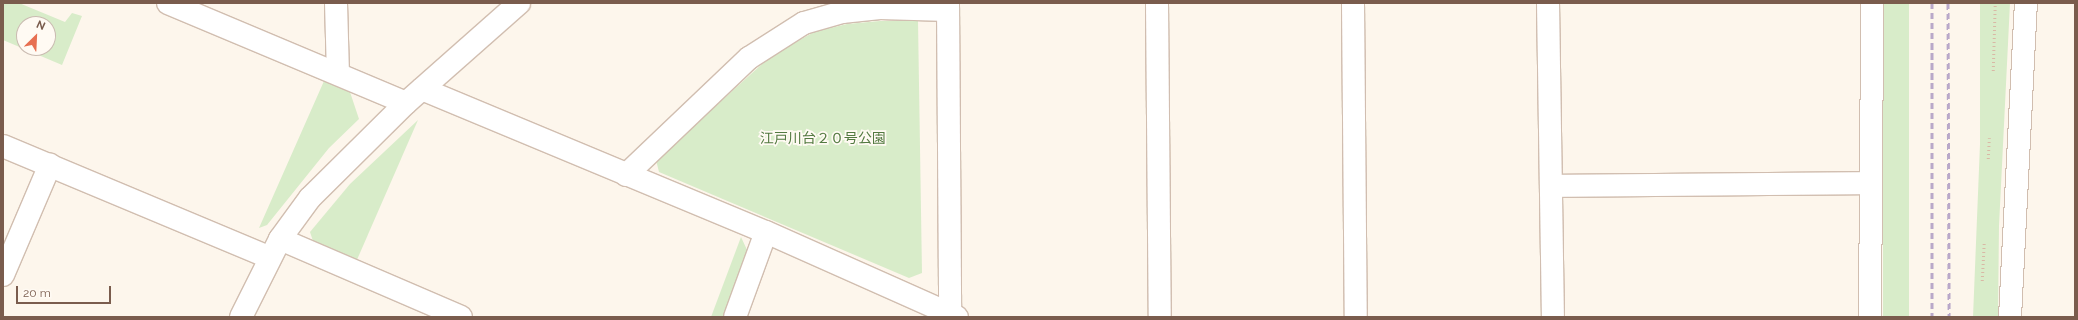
<!DOCTYPE html>
<html>
<head>
<meta charset="utf-8">
<style>
	body { margin:0 }
	#map { position:relative; width:2078px; height:320px; overflow:hidden; background:#fdf6ec; font-family:Raleway,"Noto Sans JP",sans-serif }
	div>[style] { position:absolute }
	.green>* { inset:0; background:#d8ecc9; transform-origin:0 0 }
	.path>* { height:2.5px; margin-top:-1.25px; transform-origin:0; background:repeating-linear-gradient(90deg,#d9b8a5 0 1px,transparent 0 4px) }
	.roads { filter:drop-shadow(1px 0 #d1beb0) drop-shadow(-1px 0 #d1beb0) drop-shadow(0 1px #d1beb0) drop-shadow(0 -1px #d1beb0) }
	.minor>* { height:22px; margin:-11px; padding:0 11px; transform-origin:11px; border-radius:11px; background:#fff }
	.tertiary>* { height:22px; margin:-11px; padding:0 11px; transform-origin:11px; border-radius:11px; background:#fff }
	.rail>* { height:3px; margin-top:-1.5px; transform-origin:0; background:repeating-linear-gradient(90deg,#b9a8c9 0 6px,transparent 0 10px) }
	span { translate:-50% -50%; white-space:nowrap; text-align:center; line-height:1.15; -webkit-text-stroke:3.5px #fffaf3; paint-order:stroke }
	.park-label { font-size:14px; color:#537a41 }
	.frame { position:absolute; inset:0; border:4px solid #7a5c4d; pointer-events:none }
	.north { position:absolute; left:16px; top:16px; width:40px; height:40px; box-sizing:border-box; background:#fffaf3; border:1px solid #cabbb1; border-radius:50%; rotate:24deg; font-size:11px; font-weight:700; line-height:16px; text-align:center; color:#7a5c4d }
	.north::after { content:''; display:block; margin:auto; width:14px; height:18px; background:#e76f51; clip-path:polygon(50% 0,100% 100%,50% 72%,0 100%) }
	.scale { position:absolute; left:16px; top:286px; width:95px; height:18px; box-sizing:border-box; border:2px solid #7a5c4d; border-top:0; padding-left:5px; font-size:12px; line-height:14px; white-space:nowrap; color:#7a5c4d; -webkit-text-stroke:3px #fffaf3; paint-order:stroke }
</style>
</head>
<body>
<div id="map">
	<div class="green">
		<i style="clip-path:polygon(evenodd,3px 3px,19px 3px,65px 22px,72px 13px,82px 16px,62px 65px,3px 40px,3px 3px,24px 24px,48px 24px,48px 48px,24px 48px,24px 24px)"></i>
		<i style="left:1883px;top:3px;width:26px;height:314px"></i>
		<i style="clip-path:polygon(1980px 3px,2010px 3px,1999px 226px,1998px 317px,1973px 317px,1980px 144px)"></i>
		<i style="clip-path:polygon(880px 21px,918px 21px,922px 273px,909px 278px,659px 172px,656px 160px,771px 56px,814px 32px,847px 24px)"></i>
		<i style="clip-path:polygon(324px 81px,350px 92px,359px 119px,329px 148px,267px 225px,259px 228px)"></i>
		<i style="clip-path:polygon(418px 120px,356px 262px,314px 244px,310px 232px,350px 184px)"></i>
		<i style="clip-path:polygon(741px 237px,748px 252px,725px 317px,711px 317px)"></i>
	</div>
	<div class="path">
		<i style="left:1993px;top:71px;width:68px;rotate:-88.3deg"></i>
		<i style="left:1988px;top:159px;width:21px;rotate:-87deg"></i>
		<i style="left:1982px;top:281px;width:39px;rotate:-87deg"></i>
	</div>
	<div class="roads">
		<div class="minor">
			<i style="left:168px;top:3px;width:258px;rotate:22.8deg"></i>
			<i style="left:336px;top:3px;width:71px;rotate:88.4deg"></i>
			<i style="left:1157px;top:3px;width:314px;rotate:89.5deg"></i>
			<i style="left:1353px;top:3px;width:314px;rotate:89.5deg"></i>
			<i style="left:1548px;top:3px;width:314px;rotate:89.1deg"></i>
			<i style="left:422px;top:89px;width:373px;rotate:22.6deg"></i>
			<i style="left:766px;top:232px;width:209px;rotate:24deg"></i>
			<i style="left:3px;top:146px;width:288px;rotate:22.7deg"></i>
			<i style="left:626px;top:175px;width:170px;rotate:-43.6deg"></i>
			<i style="left:749px;top:58px;width:65px;rotate:-32.5deg"></i>
			<i style="left:804px;top:23px;width:40px;rotate:-16deg"></i>
			<i style="left:842px;top:12px;width:38px;rotate:-6deg"></i>
			<i style="left:880px;top:8px;width:68px;rotate:1.7deg"></i>
			<i style="left:1552px;top:186px;width:319px;rotate:-0.5deg"></i>
			<i style="left:280px;top:239px;width:197px;rotate:23.3deg"></i>
			<i style="left:3px;top:275px;width:120px;rotate:-66.9deg"></i>
			<i style="left:735px;top:317px;width:90px;rotate:-70deg"></i>
			<i style="left:1870px;top:317px;width:314px;rotate:-89.6deg"></i>
			<i style="left:2010px;top:317px;width:314px;rotate:-87.1deg"></i>
		</div>
		<div class="tertiary">
			<i style="left:948px;top:3px;width:314px;rotate:89.6deg"></i>
			<i style="left:241px;top:317px;width:87px;rotate:-63.4deg"></i>
			<i style="left:280px;top:239px;width:51px;rotate:-53.8deg"></i>
			<i style="left:310px;top:198px;width:135px;rotate:-44.7deg"></i>
			<i style="left:406px;top:103px;width:151px;rotate:-41.5deg"></i>
		</div>
	</div>
	<div class="rail">
		<i style="left:1932px;top:3px;width:314px;rotate:90deg"></i>
		<i style="left:1948px;top:3px;width:314px;rotate:89.8deg"></i>
	</div>
	<div class="park-label">
		<span style="left:823px;top:138px">江戸川台２０号公園</span>
	</div>
	<div class="frame"></div>
	<div class="north">N</div>
	<div class="scale">20 m</div>
</div>
</body>
</html>
